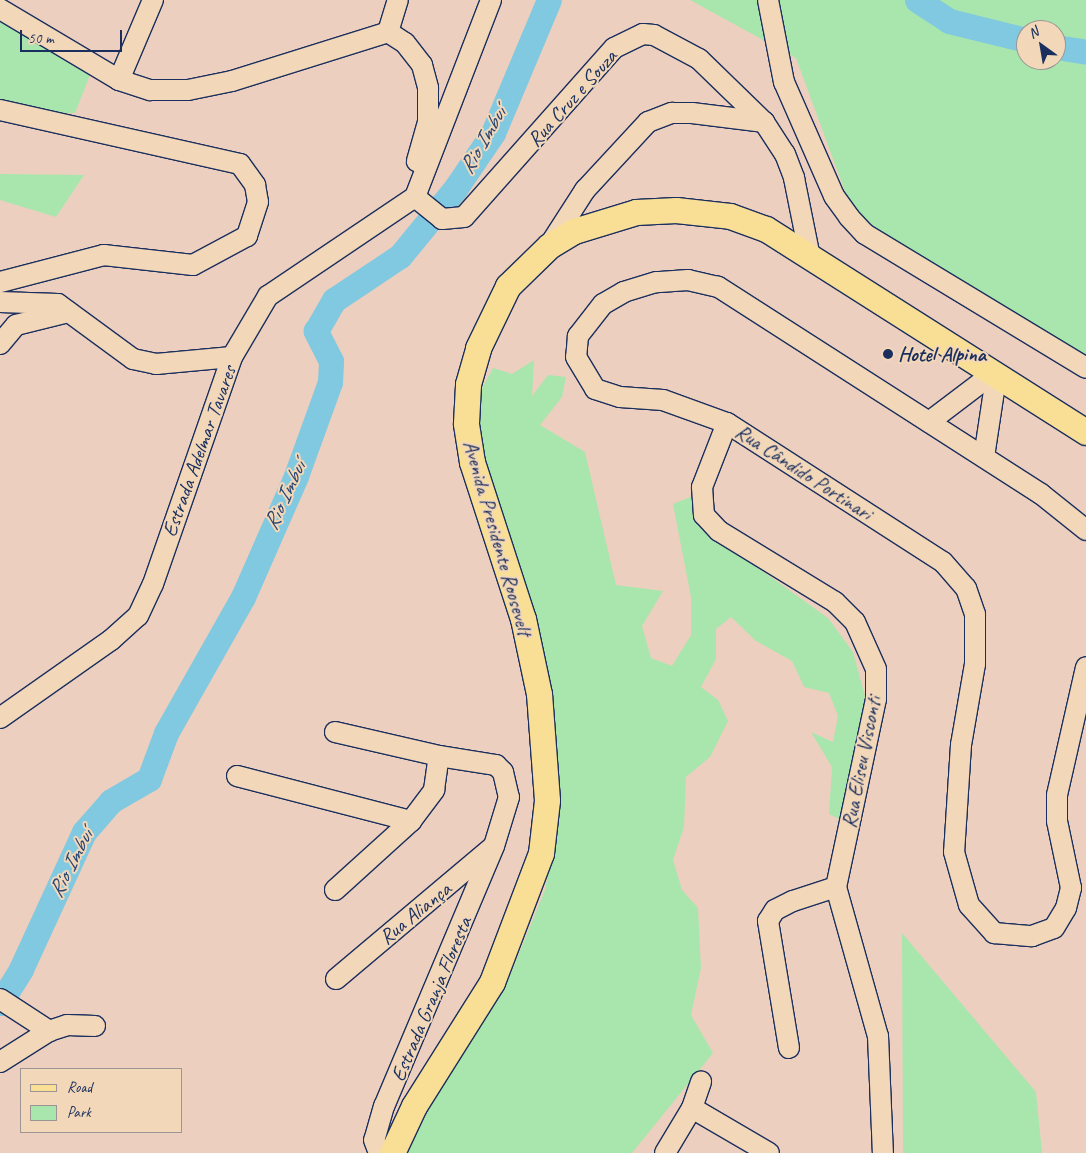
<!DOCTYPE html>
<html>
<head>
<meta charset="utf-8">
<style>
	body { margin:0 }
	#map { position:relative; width:1086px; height:1153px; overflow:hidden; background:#eccfbe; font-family:Caveat,sans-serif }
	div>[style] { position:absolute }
	.green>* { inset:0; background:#a9e6ad }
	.river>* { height:25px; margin:-12.5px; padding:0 12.5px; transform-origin:12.5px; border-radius:12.5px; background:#80c9e0 }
	.roads { filter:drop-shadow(1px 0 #1b2f5e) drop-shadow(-1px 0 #1b2f5e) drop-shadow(0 1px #1b2f5e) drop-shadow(0 -1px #1b2f5e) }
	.minor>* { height:20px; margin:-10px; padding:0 10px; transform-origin:10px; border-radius:10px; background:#f2d7b9 }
	.major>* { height:25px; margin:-12.5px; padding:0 12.5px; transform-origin:12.5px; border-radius:12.5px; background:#f9df96 }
	.dots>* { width:14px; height:14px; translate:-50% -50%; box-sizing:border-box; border:2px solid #f2d7b9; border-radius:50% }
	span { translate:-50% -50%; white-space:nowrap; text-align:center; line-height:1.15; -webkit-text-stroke:4px #f2d7b9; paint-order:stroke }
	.street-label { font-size:21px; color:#1b2f5e }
	.poi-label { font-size:21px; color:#1b2f5e; font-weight:700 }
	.left { translate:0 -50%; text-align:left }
	.water-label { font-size:22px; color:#2a4672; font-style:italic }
	.legend { position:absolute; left:20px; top:1068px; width:162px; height:65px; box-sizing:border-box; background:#f2d7b9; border:1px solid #9c9495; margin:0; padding:6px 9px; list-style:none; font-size:15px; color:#1b2f5e }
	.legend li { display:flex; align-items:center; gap:10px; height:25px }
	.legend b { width:25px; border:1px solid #9c9495 }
	.north { position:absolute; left:1016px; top:20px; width:50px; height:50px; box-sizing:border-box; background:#f2d7b9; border:1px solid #9c9495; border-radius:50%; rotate:328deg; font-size:14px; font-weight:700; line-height:20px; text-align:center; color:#1b2f5e }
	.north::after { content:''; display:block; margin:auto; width:18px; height:22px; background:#1b2f5e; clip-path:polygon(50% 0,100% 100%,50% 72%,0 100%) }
	.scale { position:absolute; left:20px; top:30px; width:102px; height:22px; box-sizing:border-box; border:2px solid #1b2f5e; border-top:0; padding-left:6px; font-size:15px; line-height:18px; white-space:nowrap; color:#1b2f5e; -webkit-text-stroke:4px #f2d7b9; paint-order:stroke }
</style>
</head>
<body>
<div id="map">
	<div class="green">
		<i style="clip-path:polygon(evenodd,690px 0,1086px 0,1086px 357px,854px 216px,796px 58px,690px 0,1026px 30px,1056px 30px,1056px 60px,1026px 60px,1026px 30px)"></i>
		<i style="clip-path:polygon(0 22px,90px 75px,75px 113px,0 115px)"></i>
		<i style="clip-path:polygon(0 174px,84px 175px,56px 217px,0 200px)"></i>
		<i style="clip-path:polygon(534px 360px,532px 396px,548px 375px,566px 377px,562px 397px,540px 425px,585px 452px,616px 585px,663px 591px,642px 626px,651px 658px,672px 666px,691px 635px,691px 597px,673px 504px,693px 496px,723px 543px,828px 618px,853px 652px,865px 696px,855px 754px,839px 819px,829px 814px,832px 767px,811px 732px,833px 742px,838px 716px,829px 693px,804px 687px,792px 661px,756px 641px,731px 617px,716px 629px,716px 659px,701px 687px,718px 700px,728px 721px,710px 757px,686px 777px,684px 827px,673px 860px,682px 890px,698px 908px,701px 968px,691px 1015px,713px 1053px,632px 1153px,406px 1153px,428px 1104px,504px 990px,545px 890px,558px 819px,550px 712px,479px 437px,481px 390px,493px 368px,512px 374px)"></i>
		<i style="clip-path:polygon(902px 933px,1036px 1092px,1042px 1153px,903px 1153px)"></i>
	</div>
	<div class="river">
		<i style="left:917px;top:0;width:38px;rotate:33deg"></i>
		<i style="left:949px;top:21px;width:79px;rotate:13.9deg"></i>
		<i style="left:1056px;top:47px;width:30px;rotate:9deg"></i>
		<i style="left:0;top:1003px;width:40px;rotate:-58deg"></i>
		<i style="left:21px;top:969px;width:151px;rotate:-65.3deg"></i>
		<i style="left:84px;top:832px;width:41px;rotate:-48.9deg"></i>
		<i style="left:111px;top:801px;width:44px;rotate:-30.1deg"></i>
		<i style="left:149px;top:779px;width:49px;rotate:-69.7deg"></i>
		<i style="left:166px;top:733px;width:156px;rotate:-60.5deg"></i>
		<i style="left:243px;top:597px;width:132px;rotate:-66.3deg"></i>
		<i style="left:296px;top:476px;width:100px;rotate:-70.1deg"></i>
		<i style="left:330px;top:382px;width:21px;rotate:-87deg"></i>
		<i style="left:331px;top:361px;width:34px;rotate:-117deg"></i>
		<i style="left:316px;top:331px;width:36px;rotate:-60deg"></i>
		<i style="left:334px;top:300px;width:79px;rotate:-33.7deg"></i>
		<i style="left:400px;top:256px;width:87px;rotate:-50.6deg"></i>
		<i style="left:455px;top:189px;width:68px;rotate:-55.8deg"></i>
		<i style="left:493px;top:133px;width:144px;rotate:-67.2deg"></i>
	</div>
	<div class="roads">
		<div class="minor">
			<i style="left:768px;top:0;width:84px;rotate:79deg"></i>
			<i style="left:784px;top:82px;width:124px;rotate:66.3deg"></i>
			<i style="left:834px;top:196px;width:26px;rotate:54deg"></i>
			<i style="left:849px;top:217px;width:23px;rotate:47deg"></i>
			<i style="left:865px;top:234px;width:258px;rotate:31.2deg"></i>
			<i style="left:0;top:9px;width:139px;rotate:30.8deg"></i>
			<i style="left:119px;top:80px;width:33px;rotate:18deg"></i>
			<i style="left:150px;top:90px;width:38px"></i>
			<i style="left:188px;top:90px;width:45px;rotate:-11.6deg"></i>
			<i style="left:232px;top:81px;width:164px;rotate:-17.4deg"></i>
			<i style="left:388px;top:32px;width:20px;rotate:33deg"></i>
			<i style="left:405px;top:43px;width:28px;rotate:52deg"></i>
			<i style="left:422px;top:65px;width:24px;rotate:75deg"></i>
			<i style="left:428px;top:88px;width:34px;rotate:90deg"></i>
			<i style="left:428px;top:122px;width:41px;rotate:105.8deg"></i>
			<i style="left:388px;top:32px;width:34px;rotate:-73deg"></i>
			<i style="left:119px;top:80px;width:87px;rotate:-67deg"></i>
			<i style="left:0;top:110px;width:246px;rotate:12.7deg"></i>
			<i style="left:240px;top:164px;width:26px;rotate:54deg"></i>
			<i style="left:255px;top:185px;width:17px;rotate:80deg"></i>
			<i style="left:258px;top:202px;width:36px;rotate:108deg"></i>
			<i style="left:247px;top:236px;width:61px;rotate:151.8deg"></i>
			<i style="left:193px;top:265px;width:90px;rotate:-173.6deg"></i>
			<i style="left:104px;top:255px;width:107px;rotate:165.4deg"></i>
			<i style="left:415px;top:197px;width:35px;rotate:39deg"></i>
			<i style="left:442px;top:219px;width:22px;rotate:-5deg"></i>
			<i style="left:464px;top:217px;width:226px;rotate:-48.4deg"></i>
			<i style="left:614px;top:48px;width:32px;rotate:-26deg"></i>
			<i style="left:643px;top:34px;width:11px;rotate:5deg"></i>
			<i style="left:654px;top:35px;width:51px;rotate:28.1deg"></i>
			<i style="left:699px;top:59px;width:91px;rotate:44.1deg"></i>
			<i style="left:764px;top:122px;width:38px;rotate:57deg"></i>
			<i style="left:785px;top:154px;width:26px;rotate:69deg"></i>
			<i style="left:794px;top:178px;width:81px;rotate:78.6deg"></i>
			<i style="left:415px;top:197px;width:211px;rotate:-68.9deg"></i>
			<i style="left:549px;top:246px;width:67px;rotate:-57.3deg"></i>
			<i style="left:585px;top:190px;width:93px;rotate:-47.2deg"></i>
			<i style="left:648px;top:122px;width:26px;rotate:-21deg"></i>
			<i style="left:672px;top:113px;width:20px"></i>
			<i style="left:692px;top:113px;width:73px;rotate:7.1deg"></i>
			<i style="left:0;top:302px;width:58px;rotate:2deg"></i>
			<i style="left:58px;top:304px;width:93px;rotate:36.3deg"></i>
			<i style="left:133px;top:359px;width:24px;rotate:12deg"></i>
			<i style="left:156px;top:364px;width:76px;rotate:-5.3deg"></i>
			<i style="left:0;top:344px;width:25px;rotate:-50deg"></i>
			<i style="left:16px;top:325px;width:54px;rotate:-14deg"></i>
			<i style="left:929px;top:422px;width:78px;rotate:-37.2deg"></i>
			<i style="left:727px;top:423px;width:69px;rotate:111.3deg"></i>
			<i style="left:702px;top:487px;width:28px;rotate:86deg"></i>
			<i style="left:704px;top:515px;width:22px;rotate:47deg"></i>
			<i style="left:719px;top:531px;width:136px;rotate:31.5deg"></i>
			<i style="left:835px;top:602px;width:28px;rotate:45deg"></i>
			<i style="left:855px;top:622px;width:51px;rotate:65.9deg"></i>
			<i style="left:876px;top:669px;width:30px;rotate:90deg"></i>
			<i style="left:876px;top:699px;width:192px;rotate:102deg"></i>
			<i style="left:836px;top:887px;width:155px;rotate:74.3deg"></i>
			<i style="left:878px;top:1036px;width:117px;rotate:87.6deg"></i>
			<i style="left:984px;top:457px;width:80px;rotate:-81.4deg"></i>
			<i style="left:1086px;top:530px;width:58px;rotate:-141.3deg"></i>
			<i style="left:1041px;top:494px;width:384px;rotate:-147.3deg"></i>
			<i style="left:718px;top:287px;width:31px;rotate:-167deg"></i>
			<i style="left:688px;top:280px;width:32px;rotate:176deg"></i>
			<i style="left:656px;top:282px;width:34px;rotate:163deg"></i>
			<i style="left:624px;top:292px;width:24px;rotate:150deg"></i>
			<i style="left:603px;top:304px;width:41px;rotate:128deg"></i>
			<i style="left:578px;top:336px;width:21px;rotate:95deg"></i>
			<i style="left:576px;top:357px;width:37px;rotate:59deg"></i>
			<i style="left:595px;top:389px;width:26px;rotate:18deg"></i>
			<i style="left:620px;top:397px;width:43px;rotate:4deg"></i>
			<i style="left:663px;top:400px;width:68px;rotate:19.8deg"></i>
			<i style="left:727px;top:423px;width:257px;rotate:32.8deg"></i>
			<i style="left:943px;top:562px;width:35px;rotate:49deg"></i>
			<i style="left:966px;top:588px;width:28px;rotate:71deg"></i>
			<i style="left:975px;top:614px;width:50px;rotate:90deg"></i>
			<i style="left:975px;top:664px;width:82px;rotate:99.8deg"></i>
			<i style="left:961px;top:745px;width:107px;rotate:93.7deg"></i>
			<i style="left:954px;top:852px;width:55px;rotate:74.2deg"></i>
			<i style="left:969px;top:905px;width:38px;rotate:48deg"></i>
			<i style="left:994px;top:933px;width:38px;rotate:5deg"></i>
			<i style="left:1032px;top:936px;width:23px;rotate:-20deg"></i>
			<i style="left:1054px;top:928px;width:23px;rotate:-59deg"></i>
			<i style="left:1066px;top:908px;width:21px;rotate:-76deg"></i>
			<i style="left:1071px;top:888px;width:68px;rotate:-101.8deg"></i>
			<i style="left:1057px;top:821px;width:26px;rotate:-90deg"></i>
			<i style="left:1057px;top:795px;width:131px;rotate:-77.2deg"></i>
			<i style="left:0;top:718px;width:136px;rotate:-35.1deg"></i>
			<i style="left:111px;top:640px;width:36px;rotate:-42deg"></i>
			<i style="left:138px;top:616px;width:35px;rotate:-65deg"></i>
			<i style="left:153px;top:584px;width:240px;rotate:-70.8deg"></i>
			<i style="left:232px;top:357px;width:71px;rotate:-59.5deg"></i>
			<i style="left:268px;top:296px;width:177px;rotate:-34deg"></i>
			<i style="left:335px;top:732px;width:107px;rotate:13deg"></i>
			<i style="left:237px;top:776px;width:180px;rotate:14.5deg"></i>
			<i style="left:335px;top:890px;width:103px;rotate:-42.2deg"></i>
			<i style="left:411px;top:821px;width:39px;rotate:-53deg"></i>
			<i style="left:434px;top:790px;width:34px;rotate:-82deg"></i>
			<i style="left:439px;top:756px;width:58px;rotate:9deg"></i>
			<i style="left:496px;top:765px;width:10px;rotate:45deg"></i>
			<i style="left:503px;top:772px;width:26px;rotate:77deg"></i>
			<i style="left:509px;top:797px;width:51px;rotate:107deg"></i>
			<i style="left:494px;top:846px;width:282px;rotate:112.9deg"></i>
			<i style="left:384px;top:1106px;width:35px;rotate:106deg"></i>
			<i style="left:374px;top:1140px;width:14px;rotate:69deg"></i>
			<i style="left:336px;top:979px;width:205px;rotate:-40.1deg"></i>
			<i style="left:0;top:999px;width:59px;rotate:33.1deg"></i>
			<i style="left:789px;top:1048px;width:129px;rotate:-99.4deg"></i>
			<i style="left:768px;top:921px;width:13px;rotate:-58deg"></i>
			<i style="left:775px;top:910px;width:20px;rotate:-27deg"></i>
			<i style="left:793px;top:901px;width:45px;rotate:-18deg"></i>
			<i style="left:0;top:1062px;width:58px;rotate:-32.3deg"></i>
			<i style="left:49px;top:1031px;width:19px;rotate:-18deg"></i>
			<i style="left:67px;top:1025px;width:28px;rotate:2deg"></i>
			<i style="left:692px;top:1108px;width:89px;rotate:30.3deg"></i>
			<i style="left:665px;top:1153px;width:52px;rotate:-59deg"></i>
			<i style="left:692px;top:1108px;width:28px;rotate:-71deg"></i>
		</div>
		<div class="major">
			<i style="left:392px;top:1153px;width:52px;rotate:-64.9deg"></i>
			<i style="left:414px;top:1106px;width:146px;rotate:-57.8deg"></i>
			<i style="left:492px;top:982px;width:138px;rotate:-69.2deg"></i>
			<i style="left:541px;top:853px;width:53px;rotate:-83.5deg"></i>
			<i style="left:547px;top:800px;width:106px;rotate:-94.3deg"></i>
			<i style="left:539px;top:694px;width:77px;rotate:-102deg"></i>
			<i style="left:523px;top:619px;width:165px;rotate:-108deg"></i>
			<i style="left:472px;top:462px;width:39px;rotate:-99deg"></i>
			<i style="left:466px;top:423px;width:39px;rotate:-87deg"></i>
			<i style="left:468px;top:384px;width:37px;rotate:-74deg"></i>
			<i style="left:478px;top:348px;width:69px;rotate:-64.2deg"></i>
			<i style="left:508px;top:286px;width:57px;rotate:-44.3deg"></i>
			<i style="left:549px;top:246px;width:29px;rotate:-31deg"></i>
			<i style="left:574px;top:231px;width:65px;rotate:-17deg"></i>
			<i style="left:636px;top:212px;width:40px;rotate:-2.9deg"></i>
			<i style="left:676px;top:210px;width:54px;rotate:6.3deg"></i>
			<i style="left:730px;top:216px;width:38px;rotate:20deg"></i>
			<i style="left:766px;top:229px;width:379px;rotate:32.4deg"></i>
		</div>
	</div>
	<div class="dots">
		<i style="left:888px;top:354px;background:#1b2f5e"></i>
	</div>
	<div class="street-label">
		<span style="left:572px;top:98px;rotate:-48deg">Rua Cruz e Souza</span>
		<span style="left:199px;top:451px;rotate:-70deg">Estrada Adelmar Tavares</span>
		<span style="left:804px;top:472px;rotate:33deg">Rua Cândido Portinari</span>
		<span style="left:498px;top:538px;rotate:74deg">Avenida Presidente Roosevelt</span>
		<span style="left:861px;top:762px;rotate:-79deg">Rua Eliseu Visconti</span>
		<span style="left:415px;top:913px;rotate:-39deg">Rua Aliança</span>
		<span style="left:431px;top:999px;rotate:-67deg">Estrada Granja Floresta</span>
	</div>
	<div class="poi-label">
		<span class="left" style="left:898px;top:354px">Hotel Alpina</span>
	</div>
	<div class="water-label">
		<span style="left:483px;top:141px;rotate:-60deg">Rio Imbuí</span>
		<span style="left:285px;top:496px;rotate:-65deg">Rio Imbuí</span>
		<span style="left:71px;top:864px;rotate:-63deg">Rio Imbuí</span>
	</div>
	<ul class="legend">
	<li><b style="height:6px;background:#f9df96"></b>Road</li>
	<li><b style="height:14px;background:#a9e6ad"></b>Park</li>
	</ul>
	<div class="north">N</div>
	<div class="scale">50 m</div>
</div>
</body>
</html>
